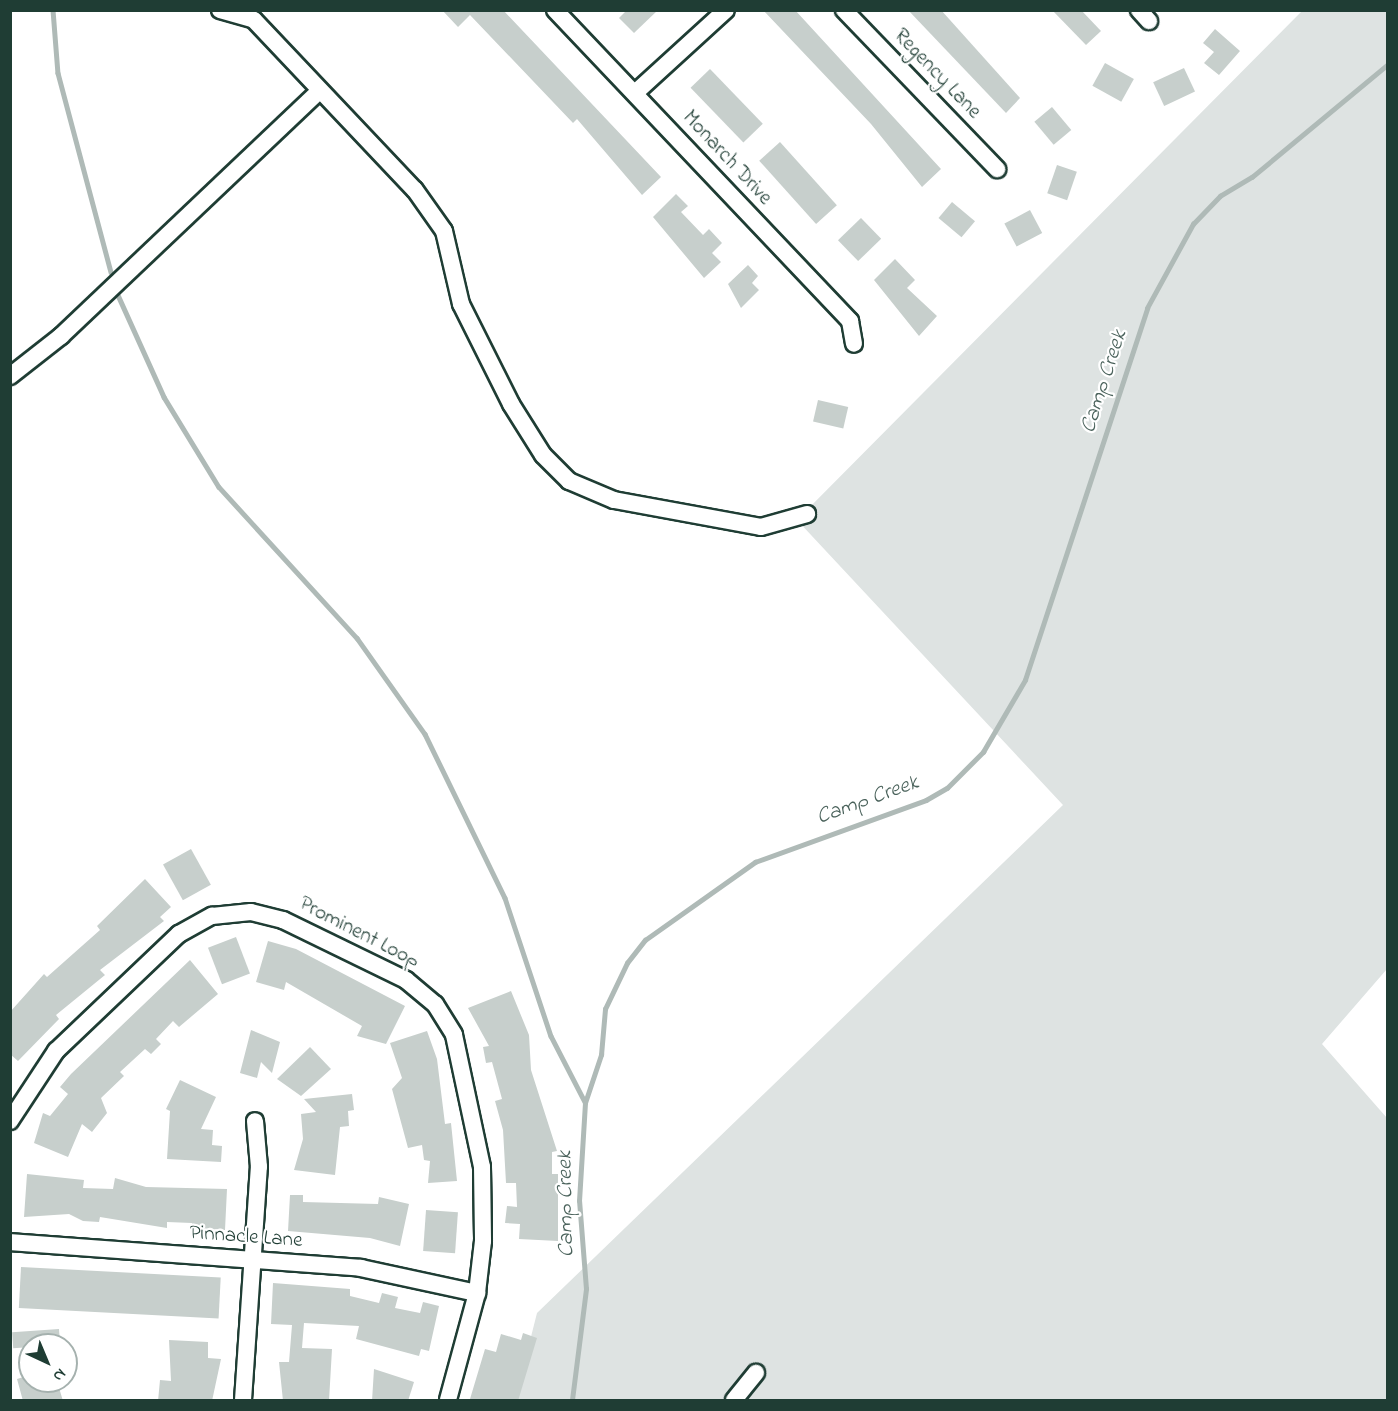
<!DOCTYPE html>
<html>
<head>
<meta charset="utf-8">
<style>
	body { margin:0 }
	#map { position:relative; width:1398px; height:1411px; overflow:hidden; background:#fff; font-family:"Indie Flower",sans-serif }
	div>[style] { position:absolute }
	.green>* { inset:0; background:#dee3e2 }
	.stream>* { height:4.5px; margin:-2.25px; padding:0 2.25px; transform-origin:2.25px; border-radius:2.25px; background:#afbab7 }
	.building>* { inset:0; background:#c7cfcc; transform-origin:0 0 }
	.roads { filter:drop-shadow(2px 0 #1f3d34) drop-shadow(-2px 0 #1f3d34) drop-shadow(0 2px #1f3d34) drop-shadow(0 -2px #1f3d34) }
	.minor>* { height:16px; margin:-8px; padding:0 8px; transform-origin:8px; border-radius:8px; background:#fff }
	span { translate:-50% -50%; white-space:nowrap; text-align:center; line-height:1.15; -webkit-text-stroke:4.5px #fff; paint-order:stroke }
	.street-label { font-size:21px; color:#1f3d34 }
	.water-label { font-size:22px; color:#4a625b; font-style:italic }
	.frame { position:absolute; inset:0; border:12px solid #1f3d34; pointer-events:none }
	.north { position:absolute; left:18px; top:1333px; width:60px; height:60px; box-sizing:border-box; background:#fff; border:2px solid #a5b1ae; border-radius:50%; rotate:136deg; font-size:16px; font-weight:700; line-height:24px; text-align:center; color:#1f3d34 }
	.north::after { content:''; display:block; margin:auto; width:21px; height:27px; background:#1f3d34; clip-path:polygon(50% 0,100% 100%,50% 72%,0 100%) }
</style>
</head>
<body>
<div id="map">
	<div class="green">
		<i style="clip-path:polygon(1302px 11px,1387px 11px,1387px 969px,1322px 1044px,1387px 1118px,1387px 1400px,515px 1400px,537px 1313px,1063px 805px,797px 520px)"></i>
	</div>
	<div class="stream">
		<i style="left:53px;top:10px;width:63px;rotate:85.5deg"></i>
		<i style="left:58px;top:73px;width:206px;rotate:75.1deg"></i>
		<i style="left:118px;top:295px;width:112px;rotate:65.7deg"></i>
		<i style="left:164px;top:397px;width:105px;rotate:58.6deg"></i>
		<i style="left:219px;top:487px;width:205px;rotate:47.6deg"></i>
		<i style="left:357px;top:638px;width:118px;rotate:54.7deg"></i>
		<i style="left:425px;top:734px;width:182px;rotate:64deg"></i>
		<i style="left:505px;top:898px;width:145px;rotate:71.6deg"></i>
		<i style="left:551px;top:1036px;width:74px;rotate:62.7deg"></i>
		<i style="left:572px;top:1400px;width:112px;rotate:-82.8deg"></i>
		<i style="left:586px;top:1289px;width:88px;rotate:-94.5deg"></i>
		<i style="left:579px;top:1201px;width:98px;rotate:-86.5deg"></i>
		<i style="left:585px;top:1103px;width:51px;rotate:-71.6deg"></i>
		<i style="left:601px;top:1055px;width:46px;rotate:-85deg"></i>
		<i style="left:605px;top:1009px;width:51px;rotate:-64.4deg"></i>
		<i style="left:627px;top:963px;width:29px;rotate:-52deg"></i>
		<i style="left:645px;top:940px;width:135px;rotate:-35.3deg"></i>
		<i style="left:755px;top:862px;width:182px;rotate:-19.9deg"></i>
		<i style="left:926px;top:800px;width:24px;rotate:-30deg"></i>
		<i style="left:947px;top:788px;width:51px;rotate:-45deg"></i>
		<i style="left:983px;top:752px;width:83px;rotate:-59.7deg"></i>
		<i style="left:1025px;top:680px;width:391px;rotate:-71.8deg"></i>
		<i style="left:1147px;top:308px;width:96px;rotate:-61.3deg"></i>
		<i style="left:1193px;top:224px;width:39px;rotate:-46deg"></i>
		<i style="left:1220px;top:196px;width:37px;rotate:-31deg"></i>
		<i style="left:1252px;top:177px;width:177px;rotate:-39.7deg"></i>
	</div>
	<div class="building">
		<i style="clip-path:polygon(442px 10px,503px 10px,661px 177px,642px 195px,577px 119px,573px 123px,470px 15px,458px 27px)"></i>
		<i style="clip-path:polygon(627px 10px,658px 10px,634px 33px,619px 18px)"></i>
		<i style="clip-path:polygon(763px 10px,795px 10px,941px 169px,922px 187px,871px 124px)"></i>
		<i style="clip-path:polygon(908px 10px,941px 10px,1020px 98px,1006px 113px)"></i>
		<i style="clip-path:polygon(1052px 10px,1081px 10px,1101px 31px,1086px 45px)"></i>
		<i style="clip-path:polygon(1215px 29px,1240px 51px,1219px 75px,1204px 63px,1214px 52px,1203px 43px)"></i>
		<i style="left:1105px;top:63px;width:33px;height:26px;rotate:29deg"></i>
		<i style="left:1184px;top:68px;width:26px;height:34px;rotate:65deg"></i>
		<i style="left:710px;top:69px;width:76px;height:27px;rotate:46deg"></i>
		<i style="left:1052px;top:107px;width:30px;height:23px;rotate:50deg"></i>
		<i style="left:780px;top:142px;width:85px;height:28px;rotate:48deg"></i>
		<i style="left:1057px;top:165px;width:21px;height:30px;rotate:19deg"></i>
		<i style="clip-path:polygon(676px 194px,688px 206px,681px 212px,703px 235px,709px 229px,722px 243px,712px 253px,721px 262px,704px 278px,653px 217px)"></i>
		<i style="left:952px;top:202px;width:30px;height:21px;rotate:40deg"></i>
		<i style="left:1030px;top:210px;width:26px;height:29px;rotate:62deg"></i>
		<i style="left:861px;top:218px;width:29px;height:32px;rotate:46deg"></i>
		<i style="clip-path:polygon(895px 259px,915px 280px,907px 288px,937px 316px,919px 336px,874px 280px)"></i>
		<i style="clip-path:polygon(748px 265px,758px 276px,752px 283px,759px 290px,741px 308px,728px 284px)"></i>
		<i style="left:818px;top:400px;width:31px;height:22px;rotate:13deg"></i>
		<i style="left:191px;top:849px;width:41px;height:32px;rotate:61deg"></i>
		<i style="clip-path:polygon(145px 879px,171px 907px,160px 917px,164px 921px,100px 970px,105px 975px,56px 1015px,59px 1019px,18px 1061px,10px 1054px,10px 1012px,44px 974px,47px 977px,100px 930px,97px 926px)"></i>
		<i style="left:236px;top:937px;width:39px;height:30px;rotate:69deg"></i>
		<i style="clip-path:polygon(268px 941px,296px 949px,405px 1006px,386px 1044px,357px 1036px,362px 1026px,286px 982px,284px 990px,256px 982px)"></i>
		<i style="clip-path:polygon(190px 960px,218px 994px,179px 1027px,173px 1021px,156px 1039px,161px 1044px,151px 1054px,145px 1049px,120px 1072px,124px 1076px,101px 1098px,107px 1113px,92px 1132px,82px 1124px,68px 1157px,34px 1143px,43px 1113px,50px 1116px,68px 1094px,60px 1087px,71px 1074px)"></i>
		<i style="clip-path:polygon(511px 991px,529px 1035px,531px 1070px,557px 1151px,552px 1152px,552px 1174px,558px 1174px,558px 1241px,519px 1239px,520px 1224px,505px 1223px,507px 1206px,517px 1207px,516px 1183px,506px 1183px,503px 1130px,495px 1101px,502px 1099px,492px 1062px,486px 1063px,483px 1047px,489px 1046px,468px 1008px)"></i>
		<i style="clip-path:polygon(251px 1030px,280px 1042px,272px 1073px,261px 1062px,257px 1078px,240px 1073px)"></i>
		<i style="clip-path:polygon(427px 1031px,437px 1059px,445px 1124px,451px 1123px,457px 1181px,428px 1183px,430px 1161px,424px 1160px,422px 1145px,408px 1148px,392px 1089px,402px 1078px,390px 1043px)"></i>
		<i style="clip-path:polygon(310px 1047px,331px 1069px,301px 1096px,277px 1079px)"></i>
		<i style="clip-path:polygon(180px 1080px,216px 1097px,201px 1129px,213px 1130px,212px 1145px,222px 1146px,221px 1162px,167px 1159px,170px 1111px,166px 1109px)"></i>
		<i style="clip-path:polygon(352px 1094px,354px 1110px,348px 1111px,349px 1126px,340px 1127px,335px 1175px,294px 1170px,303px 1139px,301px 1114px,316px 1112px,304px 1099px)"></i>
		<i style="clip-path:polygon(27px 1174px,84px 1180px,83px 1188px,113px 1189px,115px 1178px,146px 1187px,227px 1189px,225px 1230px,192px 1228px,192px 1223px,167px 1222px,167px 1228px,100px 1217px,99px 1222px,83px 1221px,69px 1214px,24px 1217px)"></i>
		<i style="clip-path:polygon(290px 1195px,303px 1195px,303px 1202px,378px 1204px,379px 1197px,409px 1204px,400px 1246px,370px 1238px,288px 1231px)"></i>
		<i style="left:426px;top:1210px;width:32px;height:41px;rotate:4deg"></i>
		<i style="left:21px;top:1267px;width:200px;height:41px;rotate:3deg"></i>
		<i style="clip-path:polygon(273px 1283px,350px 1289px,350px 1296px,379px 1303px,382px 1293px,398px 1297px,395px 1308px,420px 1313px,423px 1302px,439px 1306px,429px 1351px,421px 1349px,419px 1356px,356px 1339px,359px 1326px,304px 1323px,302px 1348px,332px 1349px,329px 1401px,283px 1401px,279px 1362px,289px 1362px,292px 1325px,271px 1324px)"></i>
		<i style="left:59px;top:1329px;width:16px;height:47px;rotate:86deg"></i>
		<i style="clip-path:polygon(523px 1333px,537px 1338px,518px 1401px,470px 1399px,485px 1349px,496px 1352px,501px 1334px,521px 1340px)"></i>
		<i style="clip-path:polygon(169px 1340px,208px 1342px,208px 1358px,221px 1359px,212px 1401px,158px 1401px,160px 1380px,171px 1381px)"></i>
		<i style="clip-path:polygon(374px 1369px,414px 1382px,408px 1401px,372px 1401px)"></i>
		<i style="clip-path:polygon(30px 1375px,30px 1381px,57px 1381px,63px 1401px,23px 1401px,17px 1379px)"></i>
	</div>
	<div class="roads">
		<div class="minor">
			<i style="left:220px;top:10px;width:35px;rotate:16deg"></i>
			<i style="left:254px;top:20px;width:234px;rotate:46.6deg"></i>
			<i style="left:415px;top:190px;width:50px;rotate:54.7deg"></i>
			<i style="left:444px;top:231px;width:75px;rotate:76.9deg"></i>
			<i style="left:461px;top:304px;width:112px;rotate:63.4deg"></i>
			<i style="left:511px;top:404px;width:60px;rotate:57.9deg"></i>
			<i style="left:543px;top:455px;width:37px;rotate:45deg"></i>
			<i style="left:569px;top:481px;width:49px;rotate:22.9deg"></i>
			<i style="left:614px;top:500px;width:149px;rotate:10.4deg"></i>
			<i style="left:761px;top:527px;width:48px;rotate:-15.8deg"></i>
			<i style="left:555px;top:10px;width:429px;rotate:46.5deg"></i>
			<i style="left:850px;top:321px;width:23px;rotate:80deg"></i>
			<i style="left:844px;top:10px;width:221px;rotate:46.1deg"></i>
			<i style="left:1139px;top:10px;width:15px;rotate:48deg"></i>
			<i style="left:635px;top:93px;width:123px;rotate:-42.4deg"></i>
			<i style="left:10px;top:376px;width:65px;rotate:-38.1deg"></i>
			<i style="left:61px;top:336px;width:356px;rotate:-43.5deg"></i>
			<i style="left:10px;top:1121px;width:84px;rotate:-56.7deg"></i>
			<i style="left:56px;top:1051px;width:170px;rotate:-43.6deg"></i>
			<i style="left:179px;top:934px;width:38px;rotate:-29deg"></i>
			<i style="left:212px;top:916px;width:39px;rotate:-6deg"></i>
			<i style="left:251px;top:912px;width:33px;rotate:14deg"></i>
			<i style="left:283px;top:920px;width:137px;rotate:26deg"></i>
			<i style="left:406px;top:980px;width:38px;rotate:40deg"></i>
			<i style="left:435px;top:1004px;width:36px;rotate:58deg"></i>
			<i style="left:454px;top:1035px;width:135px;rotate:78deg"></i>
			<i style="left:482px;top:1167px;width:74px;rotate:89.2deg"></i>
			<i style="left:483px;top:1241px;width:52px;rotate:96.6deg"></i>
			<i style="left:477px;top:1293px;width:111px;rotate:105.2deg"></i>
			<i style="left:10px;top:1242px;width:352px;rotate:4.2deg"></i>
			<i style="left:361px;top:1268px;width:119px;rotate:12.2deg"></i>
			<i style="left:243px;top:1400px;width:234px;rotate:-86.1deg"></i>
			<i style="left:259px;top:1167px;width:46px;rotate:-95deg"></i>
			<i style="left:734px;top:1400px;width:35px;rotate:-51deg"></i>
		</div>
	</div>
	<div class="street-label">
		<span style="left:937px;top:74px;rotate:46deg">Regency Lane</span>
		<span style="left:727px;top:158px;rotate:47deg">Monarch Drive</span>
		<span style="left:359px;top:933px;rotate:27deg">Prominent Loop</span>
		<span style="left:246px;top:1237px;rotate:4deg">Pinnacle Lane</span>
	</div>
	<div class="water-label">
		<span style="left:1105px;top:382px;rotate:-72deg">Camp Creek</span>
		<span style="left:868px;top:801px;rotate:-20deg">Camp Creek</span>
		<span style="left:567px;top:1204px;rotate:-91deg">Camp Creek</span>
	</div>
	<div class="frame"></div>
	<div class="north">N</div>
</div>
</body>
</html>
